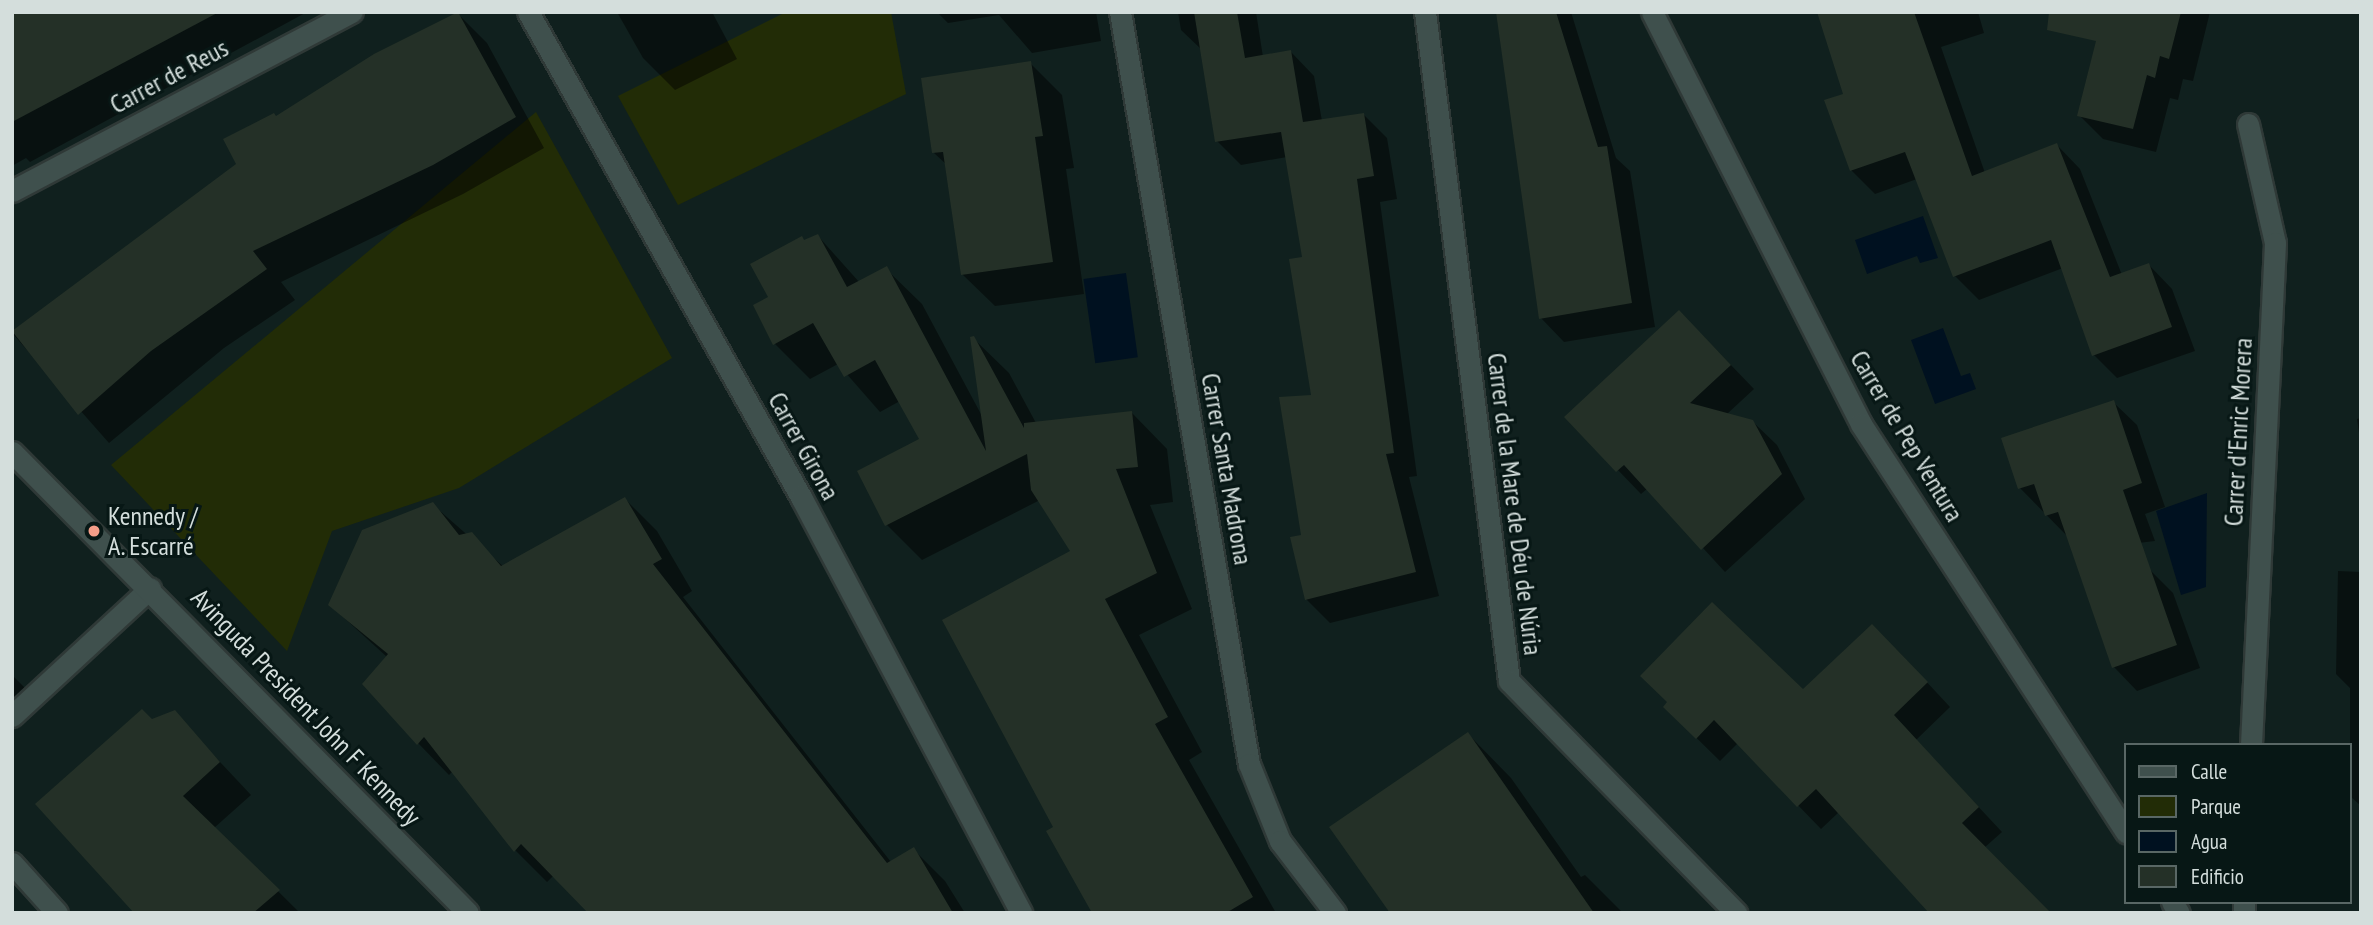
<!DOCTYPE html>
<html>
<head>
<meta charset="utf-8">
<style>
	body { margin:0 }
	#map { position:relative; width:2373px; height:925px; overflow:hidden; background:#10201e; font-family:"PT Sans Narrow",sans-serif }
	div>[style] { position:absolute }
	.green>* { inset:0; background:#222c06 }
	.water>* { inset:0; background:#001120; transform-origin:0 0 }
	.shadow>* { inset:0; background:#0007 }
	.building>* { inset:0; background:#243027 }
	.roads { filter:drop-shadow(2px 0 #2f3937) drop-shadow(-2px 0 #2f3937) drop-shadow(0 2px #2f3937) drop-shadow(0 -2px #2f3937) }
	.minor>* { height:21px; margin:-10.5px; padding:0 10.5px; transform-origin:10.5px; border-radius:10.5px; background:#3f504d }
	.tertiary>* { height:21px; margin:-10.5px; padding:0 10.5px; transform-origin:10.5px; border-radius:10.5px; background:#3f504d }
	.dots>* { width:19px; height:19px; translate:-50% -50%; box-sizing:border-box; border:4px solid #071715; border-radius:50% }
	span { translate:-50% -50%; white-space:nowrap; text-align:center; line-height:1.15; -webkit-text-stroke:6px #071715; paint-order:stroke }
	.street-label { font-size:26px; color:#d4dedc }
	.poi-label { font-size:26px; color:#d4dedc }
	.left { translate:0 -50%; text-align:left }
	.frame { position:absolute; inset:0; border:14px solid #d4dedc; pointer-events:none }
	.legend { position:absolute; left:2124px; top:743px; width:228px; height:161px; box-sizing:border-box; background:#071715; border:2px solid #596765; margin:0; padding:9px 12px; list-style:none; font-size:21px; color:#d4dedc }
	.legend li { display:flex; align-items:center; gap:14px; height:35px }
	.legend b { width:35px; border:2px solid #596765 }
</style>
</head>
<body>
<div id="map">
	<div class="green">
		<i style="clip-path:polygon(786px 12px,891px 12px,906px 94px,678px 205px,618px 96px)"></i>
		<i style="clip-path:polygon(536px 112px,672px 358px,459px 488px,332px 531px,287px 651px,111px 465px)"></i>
	</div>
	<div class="water">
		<i style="clip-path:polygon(1923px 216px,1938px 258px,1920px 263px,1917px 256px,1867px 274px,1855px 240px)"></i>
		<i style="left:1126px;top:273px;width:85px;height:43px;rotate:82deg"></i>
		<i style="clip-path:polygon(1943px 328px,1961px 376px,1970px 373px,1976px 389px,1935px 404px,1911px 340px)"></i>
		<i style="clip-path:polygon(2207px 493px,2206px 587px,2181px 595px,2156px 511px)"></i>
	</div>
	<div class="shadow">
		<i style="clip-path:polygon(12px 12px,307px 12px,30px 162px,26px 158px,12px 166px)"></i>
		<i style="clip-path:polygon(617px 12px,712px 12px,737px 59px,675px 90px,643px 58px)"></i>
		<i style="clip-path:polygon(937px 12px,1096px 12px,1101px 41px,1032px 53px,999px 15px,948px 23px)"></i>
		<i style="clip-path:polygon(1178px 12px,1256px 12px,1263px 57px,1291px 52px,1314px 76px,1322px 121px,1364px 115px,1387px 138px,1397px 199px,1380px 202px,1417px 476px,1409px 477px,1439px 596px,1330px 623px,1306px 599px,1303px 536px,1313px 397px,1304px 259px,1287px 157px,1241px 165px,1217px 141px,1202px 50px,1181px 30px)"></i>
		<i style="clip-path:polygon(1498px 12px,1571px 12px,1616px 158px,1630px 171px,1655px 327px,1564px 342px,1541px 318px)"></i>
		<i style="clip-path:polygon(1819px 12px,1978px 12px,1984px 33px,1941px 47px,1985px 173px,2057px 145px,2080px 169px,2122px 275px,2149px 265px,2172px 289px,2195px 351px,2117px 378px,2094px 355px,2063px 268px,1979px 300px,1955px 276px,1917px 179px,1875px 194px,1851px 170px,1845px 95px)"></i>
		<i style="clip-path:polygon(2119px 12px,2210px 12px,2193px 81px,2183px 79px,2178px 100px,2170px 98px,2156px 152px,2103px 139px,2079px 115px)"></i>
		<i style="clip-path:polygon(457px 13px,487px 43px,544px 148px,463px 194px,281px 282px,295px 300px,224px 348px,109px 443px,12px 333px,238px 165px,276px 118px)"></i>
		<i style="clip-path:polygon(1030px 63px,1062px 95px,1074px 168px,1066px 169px,1084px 294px,995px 306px,962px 274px,947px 165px,934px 153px)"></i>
		<i style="clip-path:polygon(818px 236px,860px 283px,886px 269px,922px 304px,982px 416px,973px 338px,1009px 373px,1036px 423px,1132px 413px,1167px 449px,1173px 502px,1150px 505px,1192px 609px,1139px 635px,1202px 752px,1189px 760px,1276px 913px,1094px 913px,1056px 828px,1073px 551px,1040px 500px,922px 560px,887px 525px,921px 440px,900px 401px,880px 412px,838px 364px,810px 379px,775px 344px,770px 298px,805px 242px)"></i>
		<i style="clip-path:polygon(1703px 336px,1754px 389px,1727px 414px,1752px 421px,1777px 445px,1805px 499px,1725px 572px,1648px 488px,1641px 494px,1567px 417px)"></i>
		<i style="clip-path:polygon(2113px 402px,2137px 425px,2165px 507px,2145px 514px,2155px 541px,2088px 549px,2070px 539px,2020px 488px)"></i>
		<i style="clip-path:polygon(2361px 418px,2361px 446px,2357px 419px)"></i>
		<i style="clip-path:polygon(625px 499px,657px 531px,692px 591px,683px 597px,891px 862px,913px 849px,945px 881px,965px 913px,591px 913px,554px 875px,547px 882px,515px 850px,453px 771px,449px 775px,418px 743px,387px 657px,330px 605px,432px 504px,504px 567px)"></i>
		<i style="clip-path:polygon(2149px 569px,2173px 593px,2200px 668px,2137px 691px,2114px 667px)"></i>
		<i style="clip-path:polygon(2338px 571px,2361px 572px,2361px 806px,2350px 796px,2350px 688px,2336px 674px)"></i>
		<i style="clip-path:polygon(1896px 649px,1950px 707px,1916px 740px,2002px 832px,1984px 848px,1839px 812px,1821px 829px,1738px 743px,1720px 761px,1665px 707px,1803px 692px)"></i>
		<i style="clip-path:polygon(12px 675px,30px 693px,12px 711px)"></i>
		<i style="clip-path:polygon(174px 713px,251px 795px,214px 828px,300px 913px,136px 913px,151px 721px)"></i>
		<i style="clip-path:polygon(1468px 734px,1511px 778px,1581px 877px,1585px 875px,1623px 913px,1393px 913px)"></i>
	</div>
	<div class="building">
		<i style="clip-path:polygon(12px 12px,219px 12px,12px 122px)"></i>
		<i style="clip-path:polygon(458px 12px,516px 117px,433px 165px,253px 251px,267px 269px,151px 351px,78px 415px,12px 331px,236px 164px,223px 139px,274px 113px,276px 116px,374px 54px)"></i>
		<i style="clip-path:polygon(1194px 12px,1237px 12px,1245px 58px,1291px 50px,1303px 122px,1364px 113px,1374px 176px,1357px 179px,1394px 453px,1386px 454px,1416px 572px,1305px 600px,1290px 537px,1301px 535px,1279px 397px,1311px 395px,1289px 259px,1302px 257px,1281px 132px,1215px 142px)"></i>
		<i style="clip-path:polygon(1496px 12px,1556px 12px,1598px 147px,1607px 146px,1632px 303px,1539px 319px)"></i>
		<i style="clip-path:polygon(1817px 12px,1914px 12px,1972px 176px,2057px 143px,2110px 277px,2149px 263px,2172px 327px,2092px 356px,2051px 240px,1953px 277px,1905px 152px,1850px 171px,1824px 100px,1843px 94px)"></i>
		<i style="clip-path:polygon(2049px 12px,2181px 12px,2169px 59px,2160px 56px,2155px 78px,2147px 75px,2133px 129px,2077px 116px,2096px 41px,2047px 30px)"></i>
		<i style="clip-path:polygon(1031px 61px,1043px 136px,1035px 137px,1053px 262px,961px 275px,943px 152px,932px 153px,921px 78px)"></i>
		<i style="clip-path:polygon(818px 234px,847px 287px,887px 266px,986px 451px,970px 337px,974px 336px,1024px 428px,1024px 423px,1132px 411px,1138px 467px,1116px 469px,1157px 573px,1105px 599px,1168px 717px,1155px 724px,1253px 897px,1226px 913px,1092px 913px,1046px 831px,1053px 827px,942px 620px,1070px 551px,1031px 490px,1027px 454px,885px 526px,857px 471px,919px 439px,875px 360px,844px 377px,813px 323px,773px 345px,753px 305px,768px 297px,750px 264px,802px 236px,804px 240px)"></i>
		<i style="clip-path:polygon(1679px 310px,1731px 365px,1690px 403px,1753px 420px,1782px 474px,1701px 550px,1624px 465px,1616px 472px,1564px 417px)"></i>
		<i style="clip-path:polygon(2114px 400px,2142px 483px,2123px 490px,2177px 645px,2112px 668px,2058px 512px,2045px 516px,2034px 484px,2018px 489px,2001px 438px)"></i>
		<i style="clip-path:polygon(625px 497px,662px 559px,653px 564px,887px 863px,914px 847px,953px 913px,588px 913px,521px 844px,514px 852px,424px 737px,417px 745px,362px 684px,388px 654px,328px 605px,362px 530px,433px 502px,459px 535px,472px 532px,501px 566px)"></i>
		<i style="clip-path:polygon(1712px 602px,1803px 689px,1872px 624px,1928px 682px,1894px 715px,1979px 807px,1962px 823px,2051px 913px,1929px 913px,1816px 789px,1797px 807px,1714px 720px,1696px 739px,1663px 707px,1667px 702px,1640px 676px)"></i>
		<i style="clip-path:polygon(142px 709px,152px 719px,175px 710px,220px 762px,183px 796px,280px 890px,253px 913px,134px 913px,35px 804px)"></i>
		<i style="clip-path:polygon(1468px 732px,1594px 913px,1390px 913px,1329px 827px)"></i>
	</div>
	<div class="roads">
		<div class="minor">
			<i style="left:528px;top:12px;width:557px;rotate:60.63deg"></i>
			<i style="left:801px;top:497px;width:471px;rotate:62.1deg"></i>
			<i style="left:1120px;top:12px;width:763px;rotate:80.27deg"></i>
			<i style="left:1249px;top:764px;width:83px;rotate:68.1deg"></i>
			<i style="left:1280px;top:841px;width:91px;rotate:52.6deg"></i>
			<i style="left:1425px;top:12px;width:674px;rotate:82.84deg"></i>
			<i style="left:1509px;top:681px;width:325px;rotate:45.6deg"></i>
			<i style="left:1652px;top:12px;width:462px;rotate:63.1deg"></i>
			<i style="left:1861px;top:424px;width:487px;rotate:57deg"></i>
			<i style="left:2248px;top:124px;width:122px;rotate:77.2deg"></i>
			<i style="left:2275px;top:243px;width:503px;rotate:92.74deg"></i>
			<i style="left:12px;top:191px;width:384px;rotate:-27.8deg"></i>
			<i style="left:12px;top:716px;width:188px;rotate:-42.8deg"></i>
			<i style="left:12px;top:863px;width:67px;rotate:48deg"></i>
			<i style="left:2172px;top:902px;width:13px;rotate:58deg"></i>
			<i style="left:2244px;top:913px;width:11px;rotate:-90deg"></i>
		</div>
		<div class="tertiary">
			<i style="left:12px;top:452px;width:648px;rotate:45.31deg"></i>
		</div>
	</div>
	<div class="dots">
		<i style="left:94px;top:531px;background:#f49e89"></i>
	</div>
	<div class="street-label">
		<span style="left:169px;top:76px;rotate:-28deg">Carrer de Reus</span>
		<span style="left:2238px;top:432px;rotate:-87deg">Carrer d'Enric Morera</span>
		<span style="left:1907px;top:436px;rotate:59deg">Carrer de Pep Ventura</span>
		<span style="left:804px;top:446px;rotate:61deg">Carrer Girona</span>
		<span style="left:1227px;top:469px;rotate:80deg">Carrer Santa Madrona</span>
		<span style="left:1515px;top:504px;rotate:83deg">Carrer de la Mare de Déu de Núria</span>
		<span style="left:306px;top:707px;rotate:46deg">Avinguda President John F Kennedy</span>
	</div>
	<div class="poi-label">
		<span class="left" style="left:108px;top:531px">Kennedy /<br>A. Escarré</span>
	</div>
	<div class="frame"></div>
	<ul class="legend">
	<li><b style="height:9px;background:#3f504d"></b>Calle</li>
	<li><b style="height:19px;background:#222c06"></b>Parque</li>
	<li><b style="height:19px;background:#001120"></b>Agua</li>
	<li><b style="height:19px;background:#243027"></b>Edificio</li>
	</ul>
</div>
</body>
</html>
